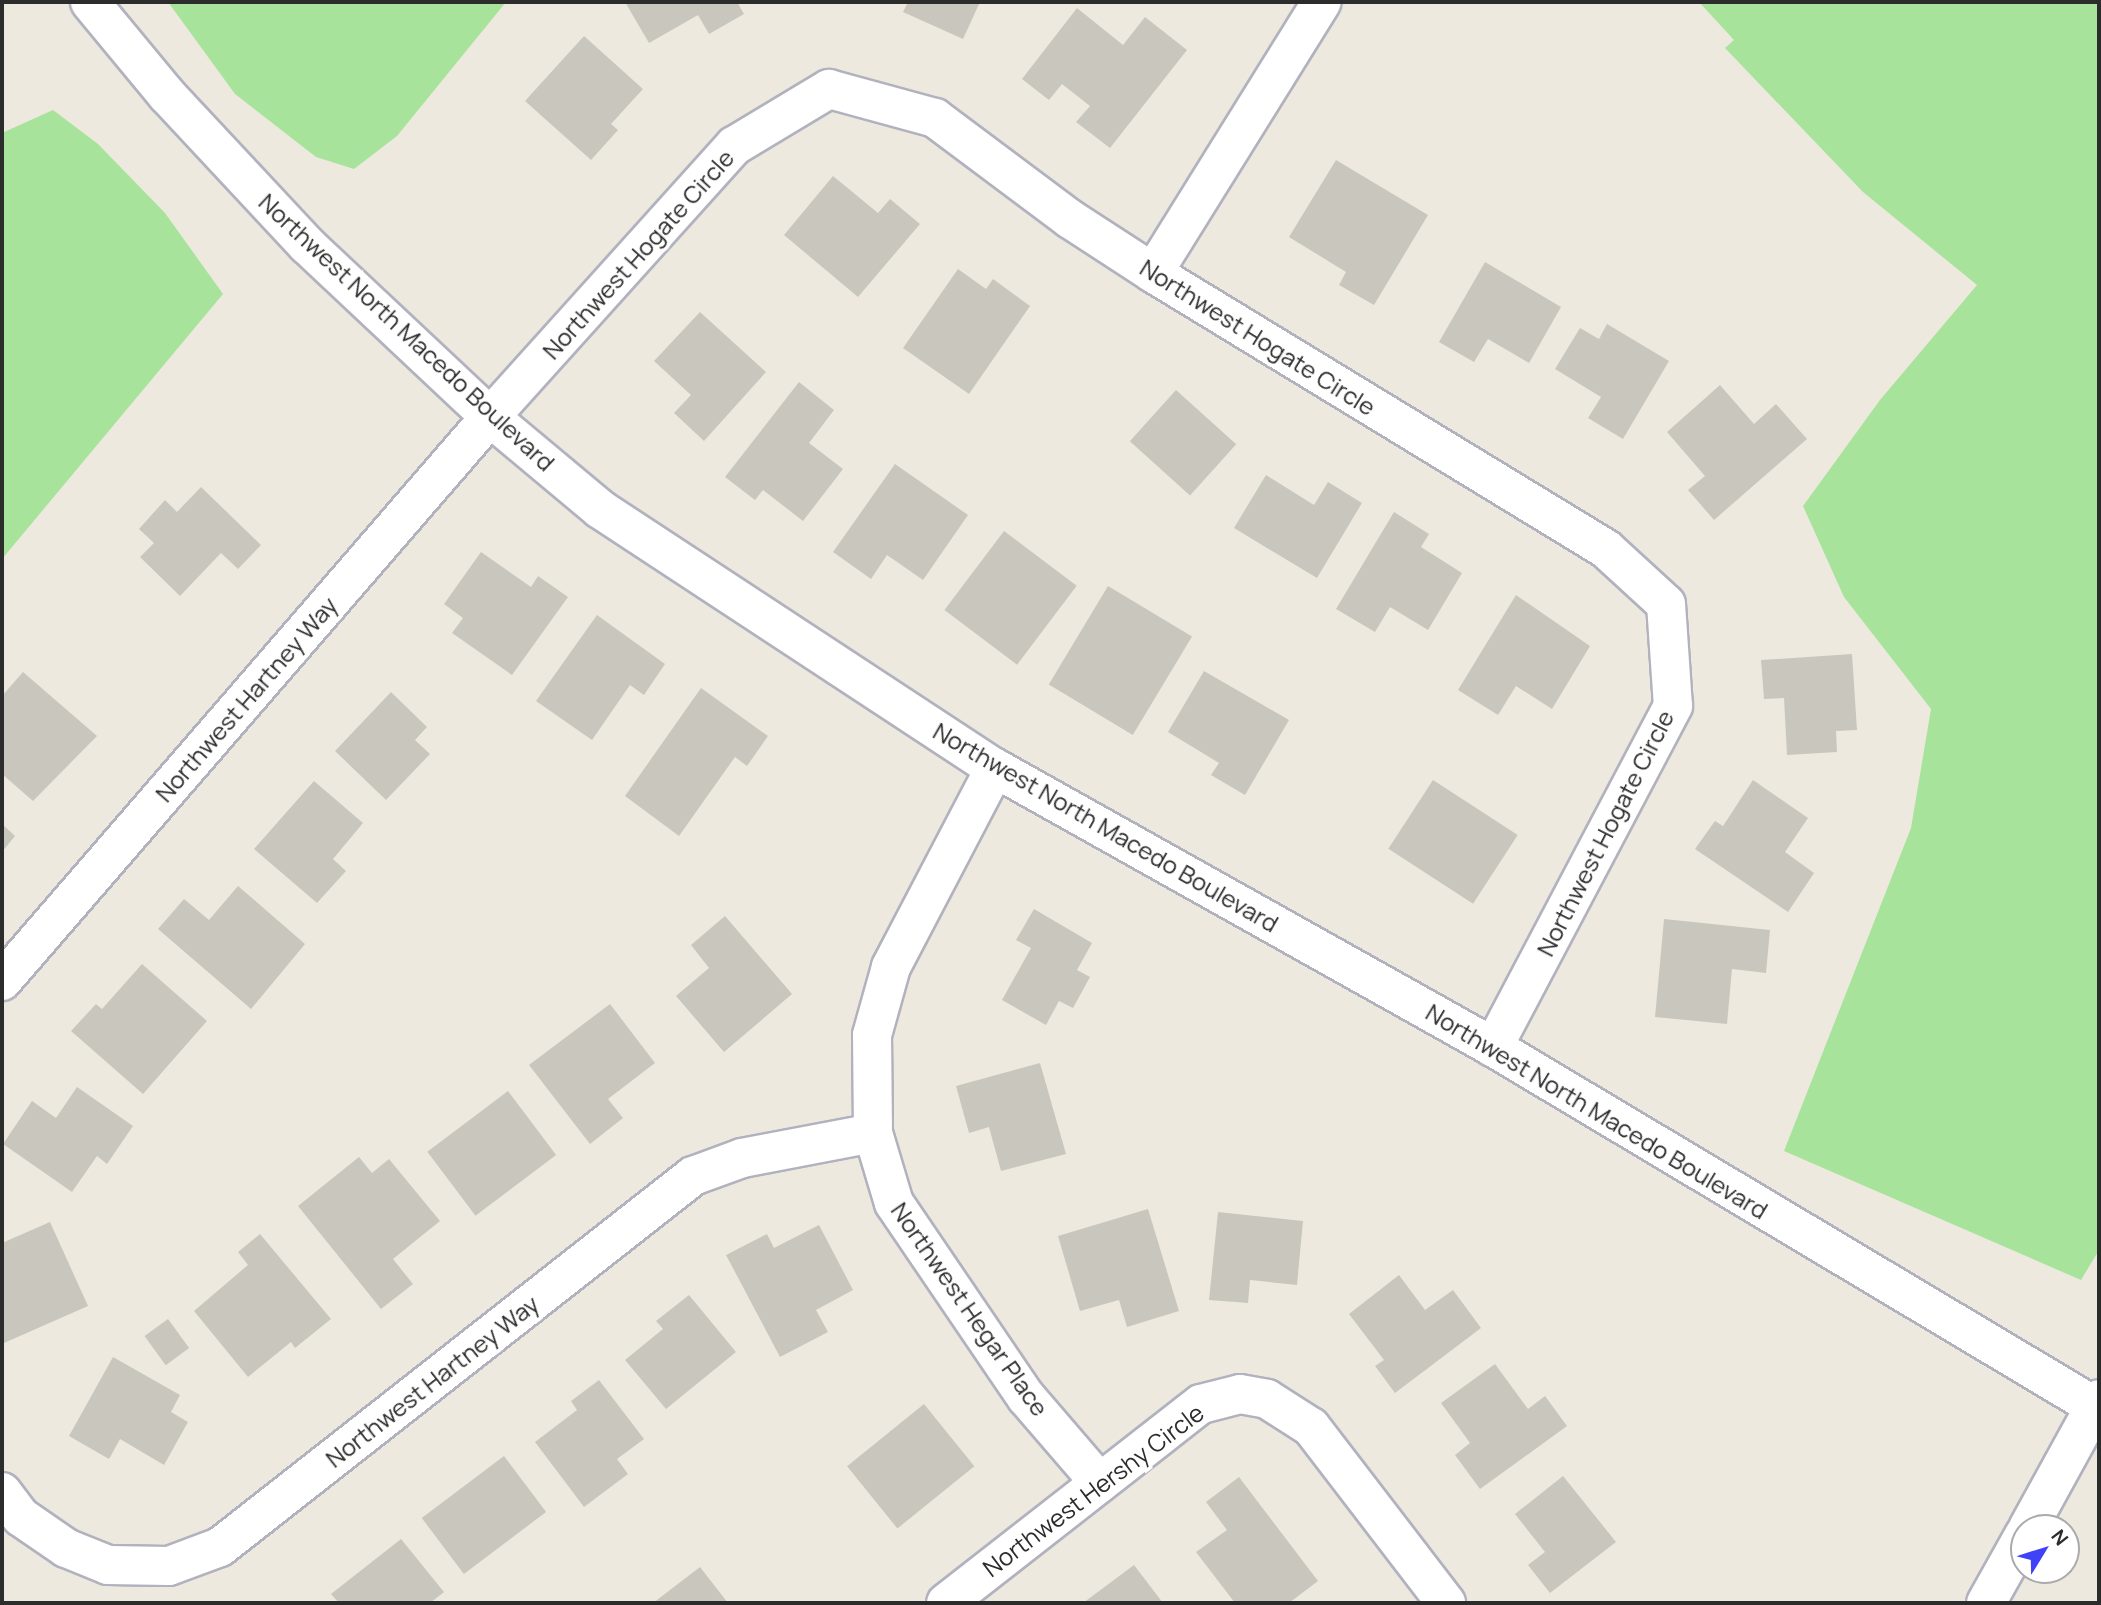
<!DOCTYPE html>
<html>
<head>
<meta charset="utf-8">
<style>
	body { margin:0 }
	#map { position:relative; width:2101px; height:1605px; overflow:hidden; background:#ede9de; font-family:Manrope,sans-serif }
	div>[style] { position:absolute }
	.green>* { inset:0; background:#a7e39b }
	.building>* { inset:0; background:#c9c7bd; transform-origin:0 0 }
	.roads { filter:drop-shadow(2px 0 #b2b2bf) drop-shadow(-2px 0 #b2b2bf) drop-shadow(0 2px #b2b2bf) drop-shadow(0 -2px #b2b2bf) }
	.street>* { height:38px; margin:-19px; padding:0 19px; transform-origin:19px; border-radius:19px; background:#fff }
	.secondary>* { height:38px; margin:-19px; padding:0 19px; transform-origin:19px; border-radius:19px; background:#fff }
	span { translate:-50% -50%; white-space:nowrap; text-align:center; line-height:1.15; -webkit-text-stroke:7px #fff; paint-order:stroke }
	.street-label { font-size:24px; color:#2c2c2c }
	.frame { position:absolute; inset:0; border:4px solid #2c2c2c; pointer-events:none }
	.north { position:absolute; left:2010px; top:1514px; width:70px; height:70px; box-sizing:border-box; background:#fff; border:2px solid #ababab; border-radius:50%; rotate:52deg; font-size:19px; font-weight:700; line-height:28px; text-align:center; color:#2c2c2c }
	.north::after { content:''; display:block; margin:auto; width:24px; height:32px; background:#4042f8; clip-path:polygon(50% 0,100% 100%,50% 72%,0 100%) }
</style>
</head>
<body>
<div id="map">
	<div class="green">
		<i style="clip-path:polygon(168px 2px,506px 2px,397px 136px,354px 169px,316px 157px,235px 94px)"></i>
		<i style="clip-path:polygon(1699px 2px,2099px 2px,2099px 1250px,2081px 1280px,1784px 1151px,1911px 828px,1931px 709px,1844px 597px,1803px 506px,1880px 400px,1977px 285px,1863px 192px,1725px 48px,1734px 40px)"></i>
		<i style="clip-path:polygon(53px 110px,98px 144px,165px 213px,223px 294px,2px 559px,2px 133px)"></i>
	</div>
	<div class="building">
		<i style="clip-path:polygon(625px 2px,737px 2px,744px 14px,709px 34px,698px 15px,649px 43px)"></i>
		<i style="clip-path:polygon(908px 2px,980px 2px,963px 39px,903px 12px)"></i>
		<i style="clip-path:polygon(1077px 8px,1123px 45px,1145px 17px,1187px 50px,1110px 148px,1076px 122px,1090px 106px,1062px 84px,1049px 100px,1022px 79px)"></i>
		<i style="clip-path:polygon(584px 36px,643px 89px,611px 124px,618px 130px,591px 160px,525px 101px)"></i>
		<i style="clip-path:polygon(1336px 160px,1428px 215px,1374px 305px,1339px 285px,1346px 272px,1289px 237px)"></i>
		<i style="clip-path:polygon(833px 176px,878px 213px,890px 199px,920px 224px,858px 297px,784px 235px)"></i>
		<i style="clip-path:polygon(1485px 262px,1561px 307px,1529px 363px,1488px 339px,1474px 362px,1439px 342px)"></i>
		<i style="clip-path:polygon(958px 269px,986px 289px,993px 279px,1030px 306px,969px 394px,903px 348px)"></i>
		<i style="clip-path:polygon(700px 312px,766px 372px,704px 441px,674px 413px,691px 395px,654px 361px)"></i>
		<i style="clip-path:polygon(1607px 324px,1669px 361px,1623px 439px,1588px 418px,1601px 397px,1555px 369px,1580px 328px,1599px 339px)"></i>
		<i style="clip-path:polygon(799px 382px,834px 410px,809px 443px,843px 469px,803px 521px,763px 490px,755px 500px,725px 477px)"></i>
		<i style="clip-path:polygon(1720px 385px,1754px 424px,1776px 404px,1807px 439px,1714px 520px,1688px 490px,1705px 476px,1667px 432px)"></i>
		<i style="left:1176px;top:390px;width:81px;height:69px;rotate:42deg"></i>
		<i style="clip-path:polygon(895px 464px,968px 515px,923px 580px,887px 555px,871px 579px,833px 552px)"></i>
		<i style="clip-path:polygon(1266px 475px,1314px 505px,1328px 482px,1362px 503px,1317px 578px,1234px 528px)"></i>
		<i style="clip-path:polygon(201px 487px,261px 545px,238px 569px,221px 553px,180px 596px,140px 557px,154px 543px,139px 529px,165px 500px,177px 512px)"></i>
		<i style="clip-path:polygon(1394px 512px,1429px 534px,1421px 547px,1462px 573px,1428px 630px,1390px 607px,1375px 632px,1336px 609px)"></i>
		<i style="left:1004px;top:531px;width:91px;height:99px;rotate:37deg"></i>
		<i style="clip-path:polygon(481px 552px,531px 587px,538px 576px,568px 597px,512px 675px,452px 633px,463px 618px,444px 604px)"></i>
		<i style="left:1108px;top:586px;width:98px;height:115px;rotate:31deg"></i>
		<i style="clip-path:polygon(1516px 595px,1590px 646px,1552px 709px,1516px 686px,1498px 715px,1458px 690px)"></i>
		<i style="clip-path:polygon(597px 615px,665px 664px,644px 695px,630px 685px,592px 740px,536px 701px)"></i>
		<i style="clip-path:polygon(1852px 654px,1857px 730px,1836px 731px,1837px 752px,1787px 755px,1784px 698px,1764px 699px,1761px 660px)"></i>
		<i style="clip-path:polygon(1204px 671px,1289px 720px,1245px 795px,1211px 775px,1219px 763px,1168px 732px)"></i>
		<i style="clip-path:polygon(23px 672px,97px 736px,33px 801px,2px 774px,2px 696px)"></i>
		<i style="clip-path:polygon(701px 688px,768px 736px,747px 766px,735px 757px,679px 836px,625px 796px)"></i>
		<i style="clip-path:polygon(391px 692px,427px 727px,415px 740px,430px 754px,386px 800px,335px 751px)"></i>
		<i style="left:1433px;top:780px;width:101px;height:82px;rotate:33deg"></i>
		<i style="clip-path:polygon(1753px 780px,1808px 818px,1785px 852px,1814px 873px,1788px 912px,1695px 849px,1715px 821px,1723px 826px)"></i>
		<i style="clip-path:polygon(314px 781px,363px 823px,333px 859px,346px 871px,317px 903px,254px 849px)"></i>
		<i style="clip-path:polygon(2px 824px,15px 836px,2px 852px)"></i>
		<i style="clip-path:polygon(238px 886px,305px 944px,251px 1009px,158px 929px,184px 899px,209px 920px)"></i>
		<i style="clip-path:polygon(1034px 909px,1092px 943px,1077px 970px,1090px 977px,1073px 1008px,1059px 1001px,1046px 1025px,1002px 1000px,1031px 948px,1016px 940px)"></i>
		<i style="clip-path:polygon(725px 916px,792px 994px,724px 1052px,676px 996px,709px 968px,691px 945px)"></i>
		<i style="clip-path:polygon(1664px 919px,1770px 930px,1766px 973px,1732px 969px,1727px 1024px,1655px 1017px)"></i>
		<i style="clip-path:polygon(142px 964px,207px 1021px,143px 1094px,71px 1031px,96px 1004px,102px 1009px)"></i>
		<i style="clip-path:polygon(610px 1004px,655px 1063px,608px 1099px,623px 1118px,590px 1144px,529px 1065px)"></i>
		<i style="clip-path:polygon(1040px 1063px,1066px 1154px,1001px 1171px,989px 1127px,969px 1133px,956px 1086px)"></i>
		<i style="clip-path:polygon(77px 1087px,133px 1126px,107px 1164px,97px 1156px,72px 1192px,3px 1144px,32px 1101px,56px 1118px)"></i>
		<i style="left:508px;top:1091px;width:80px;height:101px;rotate:53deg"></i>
		<i style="clip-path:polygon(359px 1157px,372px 1173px,389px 1159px,440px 1221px,393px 1259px,413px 1284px,381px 1309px,298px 1206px)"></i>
		<i style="clip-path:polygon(1148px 1209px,1179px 1311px,1127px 1327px,1119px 1300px,1080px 1311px,1058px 1236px)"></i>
		<i style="clip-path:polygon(1218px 1212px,1303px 1221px,1297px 1285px,1250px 1280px,1248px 1303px,1209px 1300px)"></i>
		<i style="clip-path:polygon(50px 1222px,88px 1306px,4px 1343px,2px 1243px)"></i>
		<i style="clip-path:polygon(819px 1225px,853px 1290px,816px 1310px,828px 1332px,780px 1357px,726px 1255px,767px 1234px,774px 1248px)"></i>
		<i style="clip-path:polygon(260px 1234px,331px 1319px,295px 1348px,291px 1342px,248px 1377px,194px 1311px,248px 1265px,238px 1252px)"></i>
		<i style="clip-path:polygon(1399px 1275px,1425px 1310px,1453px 1290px,1481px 1328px,1395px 1393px,1375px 1366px,1384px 1360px,1349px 1314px)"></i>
		<i style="clip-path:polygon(689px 1295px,736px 1352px,666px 1409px,625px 1360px,663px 1329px,656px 1321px)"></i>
		<i style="left:168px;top:1319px;width:36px;height:29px;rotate:54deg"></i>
		<i style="clip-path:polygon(113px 1357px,180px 1395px,171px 1412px,188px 1422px,164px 1465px,120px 1439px,109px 1459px,69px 1436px)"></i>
		<i style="clip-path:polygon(1495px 1364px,1528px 1409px,1545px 1396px,1567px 1426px,1480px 1489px,1455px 1455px,1470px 1443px,1441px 1403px)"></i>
		<i style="clip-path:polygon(599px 1380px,644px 1439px,617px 1459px,628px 1474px,584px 1507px,535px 1442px,577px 1410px,571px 1401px)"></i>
		<i style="left:924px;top:1404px;width:80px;height:99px;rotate:51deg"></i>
		<i style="left:504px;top:1456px;width:70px;height:103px;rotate:53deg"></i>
		<i style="clip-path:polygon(1563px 1476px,1616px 1542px,1550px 1593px,1528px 1565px,1545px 1552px,1515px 1514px)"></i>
		<i style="clip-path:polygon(1239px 1477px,1318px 1581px,1289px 1603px,1235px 1603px,1196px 1552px,1227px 1530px,1206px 1502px)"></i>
		<i style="clip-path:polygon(401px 1539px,444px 1592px,430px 1603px,339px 1603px,331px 1594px)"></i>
		<i style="clip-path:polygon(1134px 1565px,1163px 1603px,1083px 1603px)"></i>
		<i style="clip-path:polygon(700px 1567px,728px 1603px,653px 1603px)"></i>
	</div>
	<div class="roads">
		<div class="street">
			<i style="left:1153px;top:273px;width:319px;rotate:-58.1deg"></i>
			<i style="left:995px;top:768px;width:225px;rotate:117.6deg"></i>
			<i style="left:891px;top:967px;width:71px;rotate:105.6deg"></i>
			<i style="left:872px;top:1035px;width:98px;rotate:89.4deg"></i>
			<i style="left:873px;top:1133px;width:73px;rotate:73.3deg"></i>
			<i style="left:894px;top:1203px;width:235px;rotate:55.8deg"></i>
			<i style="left:1026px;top:1397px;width:113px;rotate:49.3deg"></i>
			<i style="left:2px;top:981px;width:746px;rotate:-49.13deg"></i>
			<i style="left:490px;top:417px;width:365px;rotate:-48deg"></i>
			<i style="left:734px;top:146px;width:111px;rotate:-31deg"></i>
			<i style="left:829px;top:89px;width:110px;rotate:15.3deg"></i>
			<i style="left:935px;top:118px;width:169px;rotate:36.8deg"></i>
			<i style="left:1070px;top:219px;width:99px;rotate:33deg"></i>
			<i style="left:1153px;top:273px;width:530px;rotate:31.35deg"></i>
			<i style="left:1606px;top:549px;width:81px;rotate:42.5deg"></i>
			<i style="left:1666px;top:604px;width:102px;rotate:86.1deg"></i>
			<i style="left:1673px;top:706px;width:386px;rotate:117.8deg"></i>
			<i style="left:2px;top:1492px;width:31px;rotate:53deg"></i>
			<i style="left:21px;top:1517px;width:55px;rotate:34.6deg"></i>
			<i style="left:66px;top:1548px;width:45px;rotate:22deg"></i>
			<i style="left:108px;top:1565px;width:61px;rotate:0.9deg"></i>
			<i style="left:169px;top:1566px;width:54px;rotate:-20.4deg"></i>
			<i style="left:220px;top:1547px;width:601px;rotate:-38.11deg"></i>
			<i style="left:693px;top:1176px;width:52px;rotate:-20.2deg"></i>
			<i style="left:742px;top:1158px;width:133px;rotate:-10.8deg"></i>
			<i style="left:946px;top:1603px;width:323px;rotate:-38deg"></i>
			<i style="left:1201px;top:1404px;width:40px;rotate:-14.4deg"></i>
			<i style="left:1240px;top:1394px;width:27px;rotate:10deg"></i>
			<i style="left:1267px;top:1399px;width:52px;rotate:32.5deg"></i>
			<i style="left:1311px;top:1427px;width:222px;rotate:52.5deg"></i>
		</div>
		<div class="secondary">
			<i style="left:90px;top:2px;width:121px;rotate:50.4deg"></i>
			<i style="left:167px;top:95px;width:205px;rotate:47deg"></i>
			<i style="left:307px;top:245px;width:251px;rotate:43.2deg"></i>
			<i style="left:490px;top:417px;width:143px;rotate:39.9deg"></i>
			<i style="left:600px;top:509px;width:472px;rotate:33.3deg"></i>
			<i style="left:995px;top:768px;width:571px;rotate:29.26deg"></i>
			<i style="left:1493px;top:1047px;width:706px;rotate:30.85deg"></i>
			<i style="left:2028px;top:1528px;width:147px;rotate:-61.2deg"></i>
			<i style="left:1986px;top:1603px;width:78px;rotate:-60.8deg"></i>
		</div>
	</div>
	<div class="street-label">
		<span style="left:638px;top:254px;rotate:-48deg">Northwest Hogate Circle</span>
		<span style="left:407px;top:332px;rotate:43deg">Northwest North Macedo Boulevard</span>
		<span style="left:1258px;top:337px;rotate:32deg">Northwest Hogate Circle</span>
		<span style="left:246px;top:699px;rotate:-49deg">Northwest Hartney Way</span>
		<span style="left:1106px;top:827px;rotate:30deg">Northwest North Macedo Boulevard</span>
		<span style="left:1605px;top:833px;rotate:-63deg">Northwest Hogate Circle</span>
		<span style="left:1597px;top:1111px;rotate:31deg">Northwest North Macedo Boulevard</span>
		<span style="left:970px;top:1309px;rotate:55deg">Northwest Hegar Place</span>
		<span style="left:432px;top:1381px;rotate:-38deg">Northwest Hartney Way</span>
		<span style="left:1093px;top:1490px;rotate:-37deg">Northwest Hershy Circle</span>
	</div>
	<div class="frame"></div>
	<div class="north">N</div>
</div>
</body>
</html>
